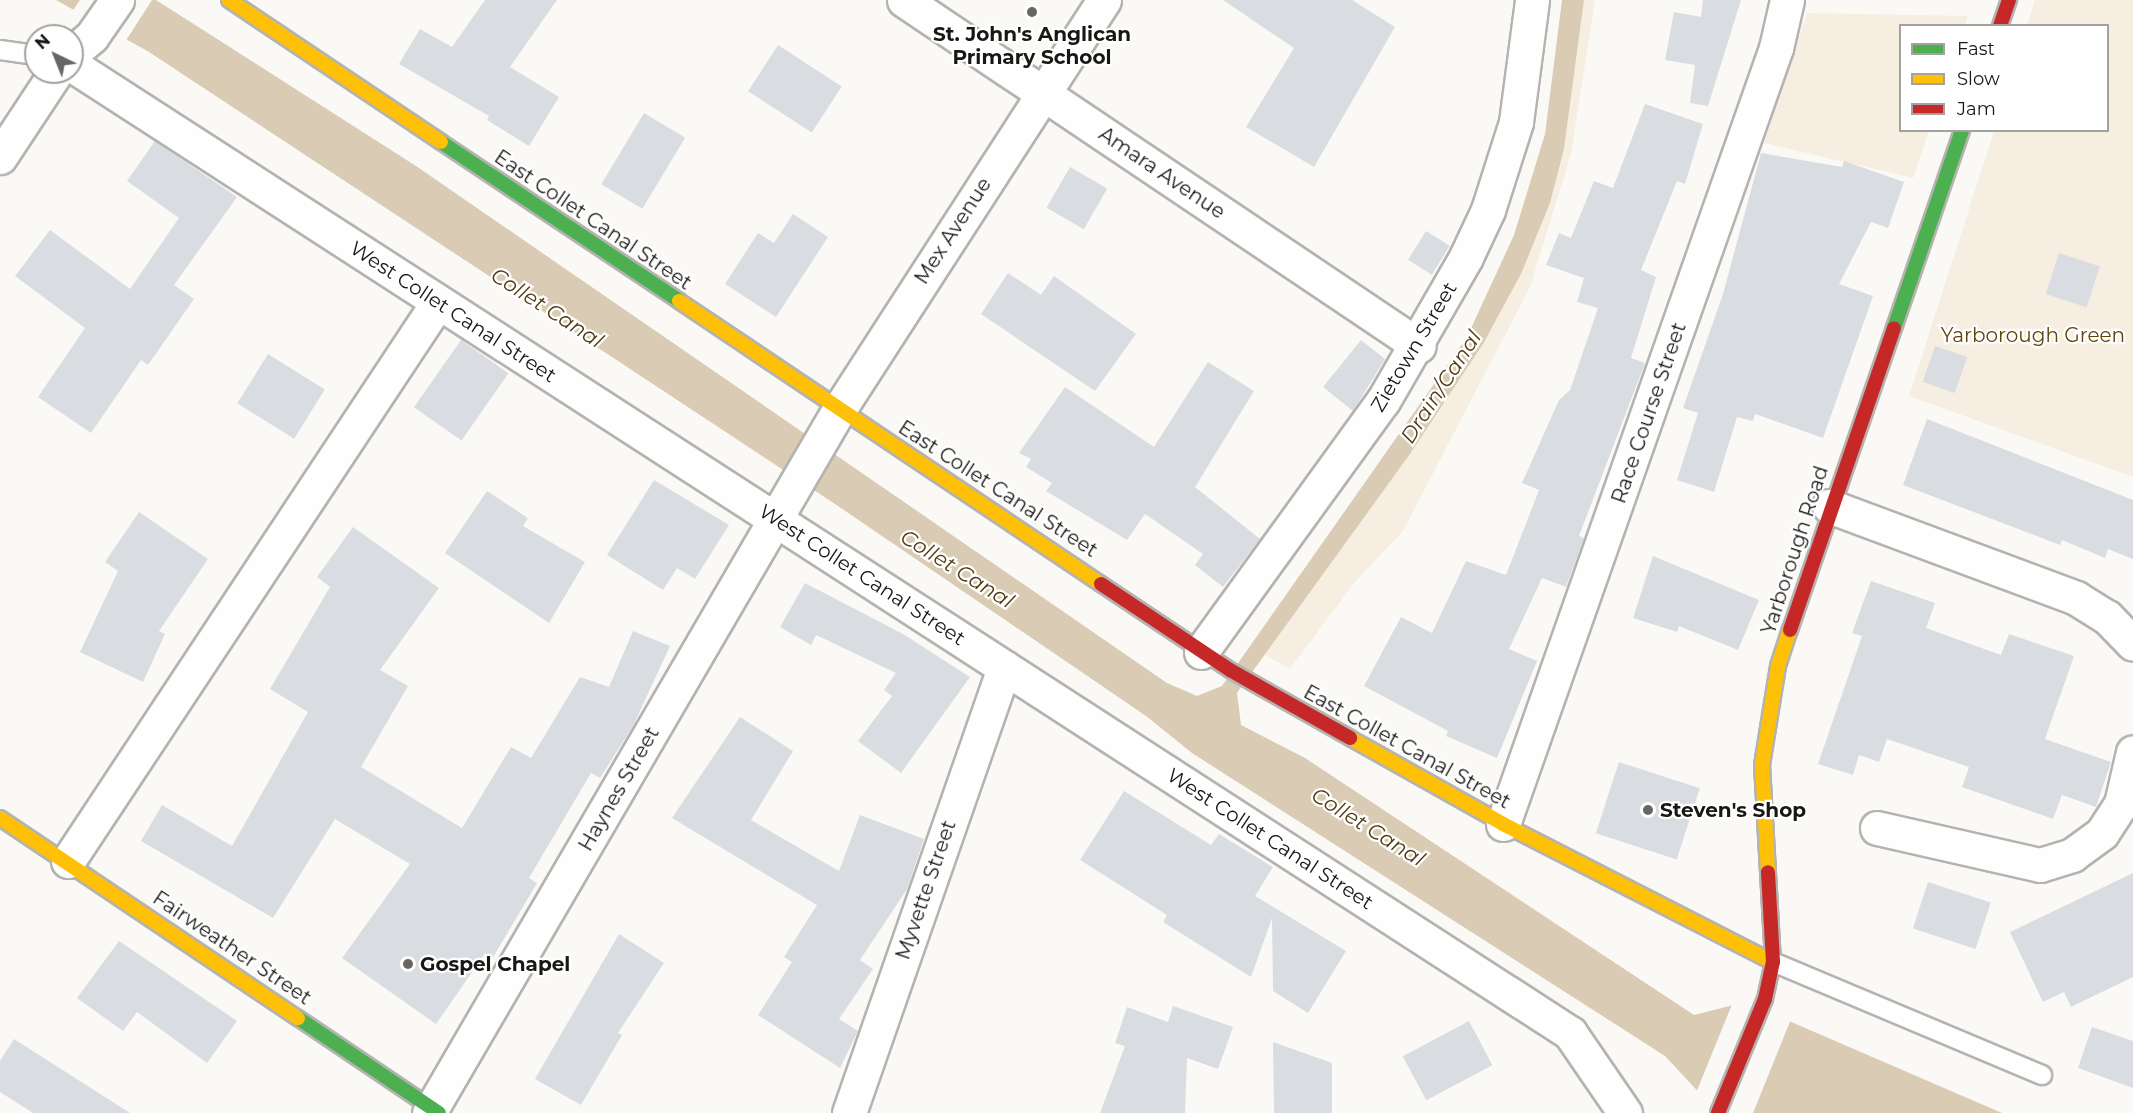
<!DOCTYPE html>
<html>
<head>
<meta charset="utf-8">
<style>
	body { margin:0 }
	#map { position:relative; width:2133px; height:1113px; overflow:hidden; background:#fbf9f6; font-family:Montserrat,sans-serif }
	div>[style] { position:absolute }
	.green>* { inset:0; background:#f6eee1 }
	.water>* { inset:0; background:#daccb4 }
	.pier>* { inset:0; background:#fbf9f6 }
	.building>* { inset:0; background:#d9dde1; transform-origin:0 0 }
	.roads { filter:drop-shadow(2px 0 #b4b3b0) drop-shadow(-2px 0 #b4b3b0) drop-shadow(0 2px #b4b3b0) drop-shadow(0 -2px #b4b3b0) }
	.lane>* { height:18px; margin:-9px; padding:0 9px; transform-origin:9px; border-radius:9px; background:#fefefe }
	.street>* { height:33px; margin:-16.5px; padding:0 16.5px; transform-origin:16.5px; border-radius:16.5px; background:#fefefe }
	.fast>* { height:14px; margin:-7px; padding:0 7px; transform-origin:7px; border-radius:7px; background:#4caf50 }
	.slow>* { height:14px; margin:-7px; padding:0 7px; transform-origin:7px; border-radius:7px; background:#ffc107 }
	.jam>* { height:14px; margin:-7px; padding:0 7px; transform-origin:7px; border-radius:7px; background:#c62828 }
	.dots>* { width:16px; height:16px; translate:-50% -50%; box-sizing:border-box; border:3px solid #fff; border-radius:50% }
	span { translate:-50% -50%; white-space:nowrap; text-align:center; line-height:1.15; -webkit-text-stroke:4.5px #fff; paint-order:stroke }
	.poi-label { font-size:20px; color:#181714; font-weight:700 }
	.left { translate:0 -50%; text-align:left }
	.street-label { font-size:20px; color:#181714 }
	.park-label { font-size:20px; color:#5f4308 }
	.water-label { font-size:21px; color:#4f3a11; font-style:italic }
	.legend { position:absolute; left:1899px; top:24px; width:210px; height:108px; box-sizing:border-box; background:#fff; border:2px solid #a3a2a1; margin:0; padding:8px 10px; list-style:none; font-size:18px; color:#181714 }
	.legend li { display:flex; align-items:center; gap:12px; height:30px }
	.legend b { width:30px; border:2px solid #a3a2a1 }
	.north { position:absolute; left:24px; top:24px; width:60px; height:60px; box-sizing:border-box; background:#fff; border:2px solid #a3a2a1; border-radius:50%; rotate:317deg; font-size:16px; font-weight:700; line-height:24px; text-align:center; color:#181714 }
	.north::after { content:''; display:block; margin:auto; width:21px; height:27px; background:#676663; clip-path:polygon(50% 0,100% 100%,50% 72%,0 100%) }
</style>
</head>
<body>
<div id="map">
	<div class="green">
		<i style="clip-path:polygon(1584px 0,1595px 0,1571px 154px,1530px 287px,1403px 531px,1355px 582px,1290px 669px,1265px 655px,1410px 454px,1483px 344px,1521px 274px,1550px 203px,1564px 149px)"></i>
		<i style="clip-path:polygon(2035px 0,2133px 0,2133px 477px,1909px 396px,1994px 131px,2108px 130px,2108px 26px,2027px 25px)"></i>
		<i style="clip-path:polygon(1807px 13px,1968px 16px,1965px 25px,1900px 26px,1900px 130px,1929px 131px,1913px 178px,1764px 143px)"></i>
	</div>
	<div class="water">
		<i style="clip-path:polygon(56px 0,156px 0,416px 166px,1167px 683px,1197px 696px,1222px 686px,1467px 337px,1514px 235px,1545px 134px,1562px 0,1584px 0,1564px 149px,1550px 203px,1521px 274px,1483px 344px,1410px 454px,1237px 693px,1241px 725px,1305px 758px,1694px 1015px,1745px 1002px,2002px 1113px,1718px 1113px,1665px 1056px,1192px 753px,1146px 716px,838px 506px,149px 52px)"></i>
	</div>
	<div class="pier">
		<i style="clip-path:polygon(80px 0,152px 0,125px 42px,72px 12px)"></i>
		<i style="clip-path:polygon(1745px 999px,1791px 1019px,1753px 1113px,1714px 1113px,1696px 1093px,1733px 1002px)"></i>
	</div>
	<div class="building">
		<i style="clip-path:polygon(485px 0,557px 0,510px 67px,559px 97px,529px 146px,487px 120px,489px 116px,399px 64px,420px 29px,452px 47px)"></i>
		<i style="clip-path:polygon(1223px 0,1352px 0,1395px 27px,1314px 167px,1246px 127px,1294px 48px)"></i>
		<i style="clip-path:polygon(1703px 0,1741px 0,1708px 106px,1690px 103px,1695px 65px,1665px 60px,1674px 12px,1701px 17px)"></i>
		<i style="left:778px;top:45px;width:76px;height:55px;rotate:33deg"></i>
		<i style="clip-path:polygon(1645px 104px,1703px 124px,1685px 184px,1677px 181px,1641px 270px,1656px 277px,1631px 358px,1645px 363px,1579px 536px,1584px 538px,1566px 587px,1542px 578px,1509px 649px,1537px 661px,1497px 758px,1446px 736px,1448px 731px,1364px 686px,1401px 617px,1432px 633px,1466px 561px,1506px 575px,1539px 490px,1522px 483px,1559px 400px,1570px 390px,1598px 308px,1577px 302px,1584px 278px,1546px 265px,1559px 233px,1571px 238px,1594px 181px,1613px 188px)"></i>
		<i style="left:644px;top:113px;width:48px;height:83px;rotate:31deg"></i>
		<i style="clip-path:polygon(155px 141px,237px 197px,174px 285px,194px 299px,148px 365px,141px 360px,91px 433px,38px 397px,85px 328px,15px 276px,50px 230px,130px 289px,179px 218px,127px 181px)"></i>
		<i style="clip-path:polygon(1761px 153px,1842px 167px,1844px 161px,1904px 182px,1888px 228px,1871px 222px,1839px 284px,1873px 296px,1823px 438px,1755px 414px,1753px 421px,1737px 417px,1714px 492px,1677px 480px,1698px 413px,1683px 408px,1723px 294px)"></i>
		<i style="left:1070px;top:167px;width:43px;height:47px;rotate:30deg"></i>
		<i style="clip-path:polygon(793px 214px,828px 237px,776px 317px,725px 284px,758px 233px,774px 243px)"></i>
		<i style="left:1426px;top:231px;width:28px;height:34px;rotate:32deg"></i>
		<i style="left:2059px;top:253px;width:43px;height:43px;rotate:18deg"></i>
		<i style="clip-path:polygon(1008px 273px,1041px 295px,1054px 276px,1136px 334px,1095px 391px,981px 314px)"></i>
		<i style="left:461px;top:340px;width:58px;height:82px;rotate:35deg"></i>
		<i style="clip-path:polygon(1361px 340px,1385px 359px,1353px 411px,1323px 387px)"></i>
		<i style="left:1935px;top:346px;width:34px;height:38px;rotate:19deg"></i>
		<i style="left:268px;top:354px;width:67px;height:58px;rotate:32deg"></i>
		<i style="clip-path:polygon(1208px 362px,1254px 391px,1195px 487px,1260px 539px,1223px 587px,1195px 565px,1203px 554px,1145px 514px,1127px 540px,1046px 491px,1052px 483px,1026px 467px,1031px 459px,1019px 453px,1065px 387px,1154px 447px)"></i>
		<i style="clip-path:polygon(1927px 419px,2133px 500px,2133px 559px,2108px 549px,2105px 558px,2062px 540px,2060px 545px,1903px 485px)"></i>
		<i style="clip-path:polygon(654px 480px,729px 525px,695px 579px,677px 568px,663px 590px,607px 555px)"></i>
		<i style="clip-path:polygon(487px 491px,528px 518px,523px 526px,585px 562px,549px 623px,445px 553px)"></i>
		<i style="clip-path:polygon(139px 512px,208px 559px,159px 631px,165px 634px,143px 682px,80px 652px,118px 571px,105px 562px)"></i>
		<i style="clip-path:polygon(353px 527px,439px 588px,380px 670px,408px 686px,361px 767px,462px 828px,511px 747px,531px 758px,580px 677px,609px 687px,633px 631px,670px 646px,633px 726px,600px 778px,591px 773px,529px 878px,537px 883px,492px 959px,484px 955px,436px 1024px,342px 958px,410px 864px,335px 819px,273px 918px,141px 841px,162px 805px,232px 846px,308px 712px,270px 689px,330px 587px,317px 577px)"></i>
		<i style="clip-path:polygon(1653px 556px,1759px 600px,1738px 650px,1679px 626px,1677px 632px,1633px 618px)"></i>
		<i style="clip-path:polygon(1871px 581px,1935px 603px,1926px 628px,2001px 655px,2009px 634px,2074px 656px,2045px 739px,2111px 762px,2096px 807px,2062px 795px,2053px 819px,1962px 787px,1969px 767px,1887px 739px,1879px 762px,1859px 755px,1853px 775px,1818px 764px,1862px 636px,1852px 633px)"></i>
		<i style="clip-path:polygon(805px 583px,903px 634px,970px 677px,901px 773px,858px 741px,892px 696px,884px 690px,896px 673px,816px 635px,811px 645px,780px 627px)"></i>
		<i style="clip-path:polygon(740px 717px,793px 751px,751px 820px,839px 871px,860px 815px,924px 839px,907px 889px,860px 960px,873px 969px,839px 1019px,858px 1031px,840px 1068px,758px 1015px,792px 962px,784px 957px,817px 905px,672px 818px)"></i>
		<i style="left:1619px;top:762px;width:85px;height:75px;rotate:18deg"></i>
		<i style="clip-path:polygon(1124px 791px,1211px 845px,1219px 834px,1273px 867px,1255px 896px,1346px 951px,1308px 1013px,1273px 991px,1272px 918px,1251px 977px,1163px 922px,1167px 915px,1080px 860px)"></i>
		<i style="clip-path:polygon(2133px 873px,2133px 977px,2071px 1007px,2064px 992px,2043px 1002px,2010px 932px)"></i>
		<i style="left:1928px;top:882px;width:66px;height:49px;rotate:18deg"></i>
		<i style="clip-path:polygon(619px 934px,664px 963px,618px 1033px,622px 1035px,581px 1105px,535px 1079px)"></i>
		<i style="clip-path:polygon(119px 941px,237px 1021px,207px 1063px,137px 1012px,123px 1031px,77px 998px)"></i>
		<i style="clip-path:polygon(1173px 1006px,1233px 1027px,1218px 1069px,1187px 1058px,1185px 1113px,1100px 1113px,1125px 1046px,1115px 1043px,1127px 1007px,1168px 1022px)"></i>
		<i style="left:1469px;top:1021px;width:50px;height:75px;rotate:62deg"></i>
		<i style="clip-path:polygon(2092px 1027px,2133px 1041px,2133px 1088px,2078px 1068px)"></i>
		<i style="clip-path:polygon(14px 1039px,130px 1113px,33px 1113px,0 1092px,0 1061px)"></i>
		<i style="clip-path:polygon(1273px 1042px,1332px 1063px,1332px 1113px,1274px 1113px)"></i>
	</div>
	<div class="roads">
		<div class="lane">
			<i style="left:0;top:50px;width:36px;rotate:8deg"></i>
			<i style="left:1773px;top:962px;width:292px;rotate:22.8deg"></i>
		</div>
		<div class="street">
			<i style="left:904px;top:0;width:620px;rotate:33.89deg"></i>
			<i style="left:72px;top:53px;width:26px;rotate:-40deg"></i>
			<i style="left:92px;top:36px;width:44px;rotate:-55.2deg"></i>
			<i style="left:72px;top:65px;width:1784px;rotate:32.87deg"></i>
			<i style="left:1570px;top:1033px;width:97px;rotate:55.5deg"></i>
			<i style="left:0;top:157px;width:102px;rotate:-56.6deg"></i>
			<i style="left:1829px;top:506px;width:264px;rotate:20.4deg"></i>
			<i style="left:2076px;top:598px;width:36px;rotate:32deg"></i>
			<i style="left:2107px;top:617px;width:37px;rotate:46deg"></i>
			<i style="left:1201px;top:652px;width:310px;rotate:-54.1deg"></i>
			<i style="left:1383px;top:401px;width:166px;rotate:-60deg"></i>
			<i style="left:1466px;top:257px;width:52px;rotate:-64.9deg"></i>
			<i style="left:1488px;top:210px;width:92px;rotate:-72.3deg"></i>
			<i style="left:1516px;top:122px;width:123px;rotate:-82.5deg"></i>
			<i style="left:1503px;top:824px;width:823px;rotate:-70.62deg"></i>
			<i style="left:1776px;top:48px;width:49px;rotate:-77.1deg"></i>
			<i style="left:1877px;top:828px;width:167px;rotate:12.8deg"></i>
			<i style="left:2040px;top:865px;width:34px;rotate:-17deg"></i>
			<i style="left:2072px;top:855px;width:37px;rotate:-36deg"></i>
			<i style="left:2102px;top:833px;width:35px;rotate:-57deg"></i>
			<i style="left:2121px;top:804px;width:53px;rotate:-77deg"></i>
			<i style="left:68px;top:861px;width:670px;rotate:-56.5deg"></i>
			<i style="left:429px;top:1113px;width:816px;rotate:-59.76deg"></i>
			<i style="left:840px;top:408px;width:486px;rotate:-57.1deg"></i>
			<i style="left:849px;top:1113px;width:472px;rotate:-70.8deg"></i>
		</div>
		<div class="fast">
			<i style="left:441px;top:142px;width:286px;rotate:33.7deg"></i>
			<i style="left:1894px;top:328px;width:209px;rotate:-71deg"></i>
			<i style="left:298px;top:1018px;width:170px;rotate:34deg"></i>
		</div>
		<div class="slow">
			<i style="left:229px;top:0;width:255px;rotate:33.8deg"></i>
			<i style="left:679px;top:301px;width:508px;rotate:33.85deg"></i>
			<i style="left:1350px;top:738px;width:176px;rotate:29.3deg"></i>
			<i style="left:1503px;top:824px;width:303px;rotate:27.1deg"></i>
			<i style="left:0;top:818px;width:359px;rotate:33.9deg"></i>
			<i style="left:1768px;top:872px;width:107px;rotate:-93.2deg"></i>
			<i style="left:1762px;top:765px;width:100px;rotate:-80.8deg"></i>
			<i style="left:1778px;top:666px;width:38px;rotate:-72deg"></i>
		</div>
		<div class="jam">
			<i style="left:2000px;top:26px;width:28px;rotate:-71deg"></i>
			<i style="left:1101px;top:584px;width:155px;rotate:33.7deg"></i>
			<i style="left:1230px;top:670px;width:138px;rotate:29.5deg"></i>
			<i style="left:1790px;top:630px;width:319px;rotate:-71deg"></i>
			<i style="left:1718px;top:1113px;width:123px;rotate:-67.6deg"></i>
			<i style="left:1765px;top:999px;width:38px;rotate:-78deg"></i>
			<i style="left:1773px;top:962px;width:90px;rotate:-93.2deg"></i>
		</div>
	</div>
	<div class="dots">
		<i style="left:1032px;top:12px;background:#676663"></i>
		<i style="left:1648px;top:810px;background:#676663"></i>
		<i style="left:408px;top:964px;background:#676663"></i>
	</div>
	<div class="poi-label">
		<span style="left:1032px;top:46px">St. John's Anglican<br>Primary School</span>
		<span class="left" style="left:1660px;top:810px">Steven's Shop</span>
		<span class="left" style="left:420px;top:964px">Gospel Chapel</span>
	</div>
	<div class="street-label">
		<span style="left:1162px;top:173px;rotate:34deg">Amara Avenue</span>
		<span style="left:593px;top:220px;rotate:34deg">East Collet Canal Street</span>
		<span style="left:953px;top:231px;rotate:-57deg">Mex Avenue</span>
		<span style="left:453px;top:312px;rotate:33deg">West Collet Canal Street</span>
		<span style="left:1414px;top:347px;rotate:-59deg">Zietown Street</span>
		<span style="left:1649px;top:413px;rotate:-71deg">Race Course Street</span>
		<span style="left:998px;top:489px;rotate:33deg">East Collet Canal Street</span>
		<span style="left:1795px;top:550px;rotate:-72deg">Yarborough Road</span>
		<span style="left:862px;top:575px;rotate:33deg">West Collet Canal Street</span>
		<span style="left:1407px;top:747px;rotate:29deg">East Collet Canal Street</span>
		<span style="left:619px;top:789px;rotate:-60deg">Haynes Street</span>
		<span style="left:1270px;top:839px;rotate:33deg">West Collet Canal Street</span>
		<span style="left:926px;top:890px;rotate:-71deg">Myvette Street</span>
		<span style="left:232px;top:948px;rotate:34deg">Fairweather Street</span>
	</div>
	<div class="park-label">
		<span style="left:2033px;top:335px">Yarborough Green</span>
	</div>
	<div class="water-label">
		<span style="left:547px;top:308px;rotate:33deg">Collet Canal</span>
		<span style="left:1441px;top:387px;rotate:-57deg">Drain/Canal</span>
		<span style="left:957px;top:569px;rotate:32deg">Collet Canal</span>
		<span style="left:1368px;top:827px;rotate:32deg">Collet Canal</span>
	</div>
	<ul class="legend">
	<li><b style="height:8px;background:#4caf50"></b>Fast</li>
	<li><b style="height:8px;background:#ffc107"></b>Slow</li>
	<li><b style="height:8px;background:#c62828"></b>Jam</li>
	</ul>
	<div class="north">N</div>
</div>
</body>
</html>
